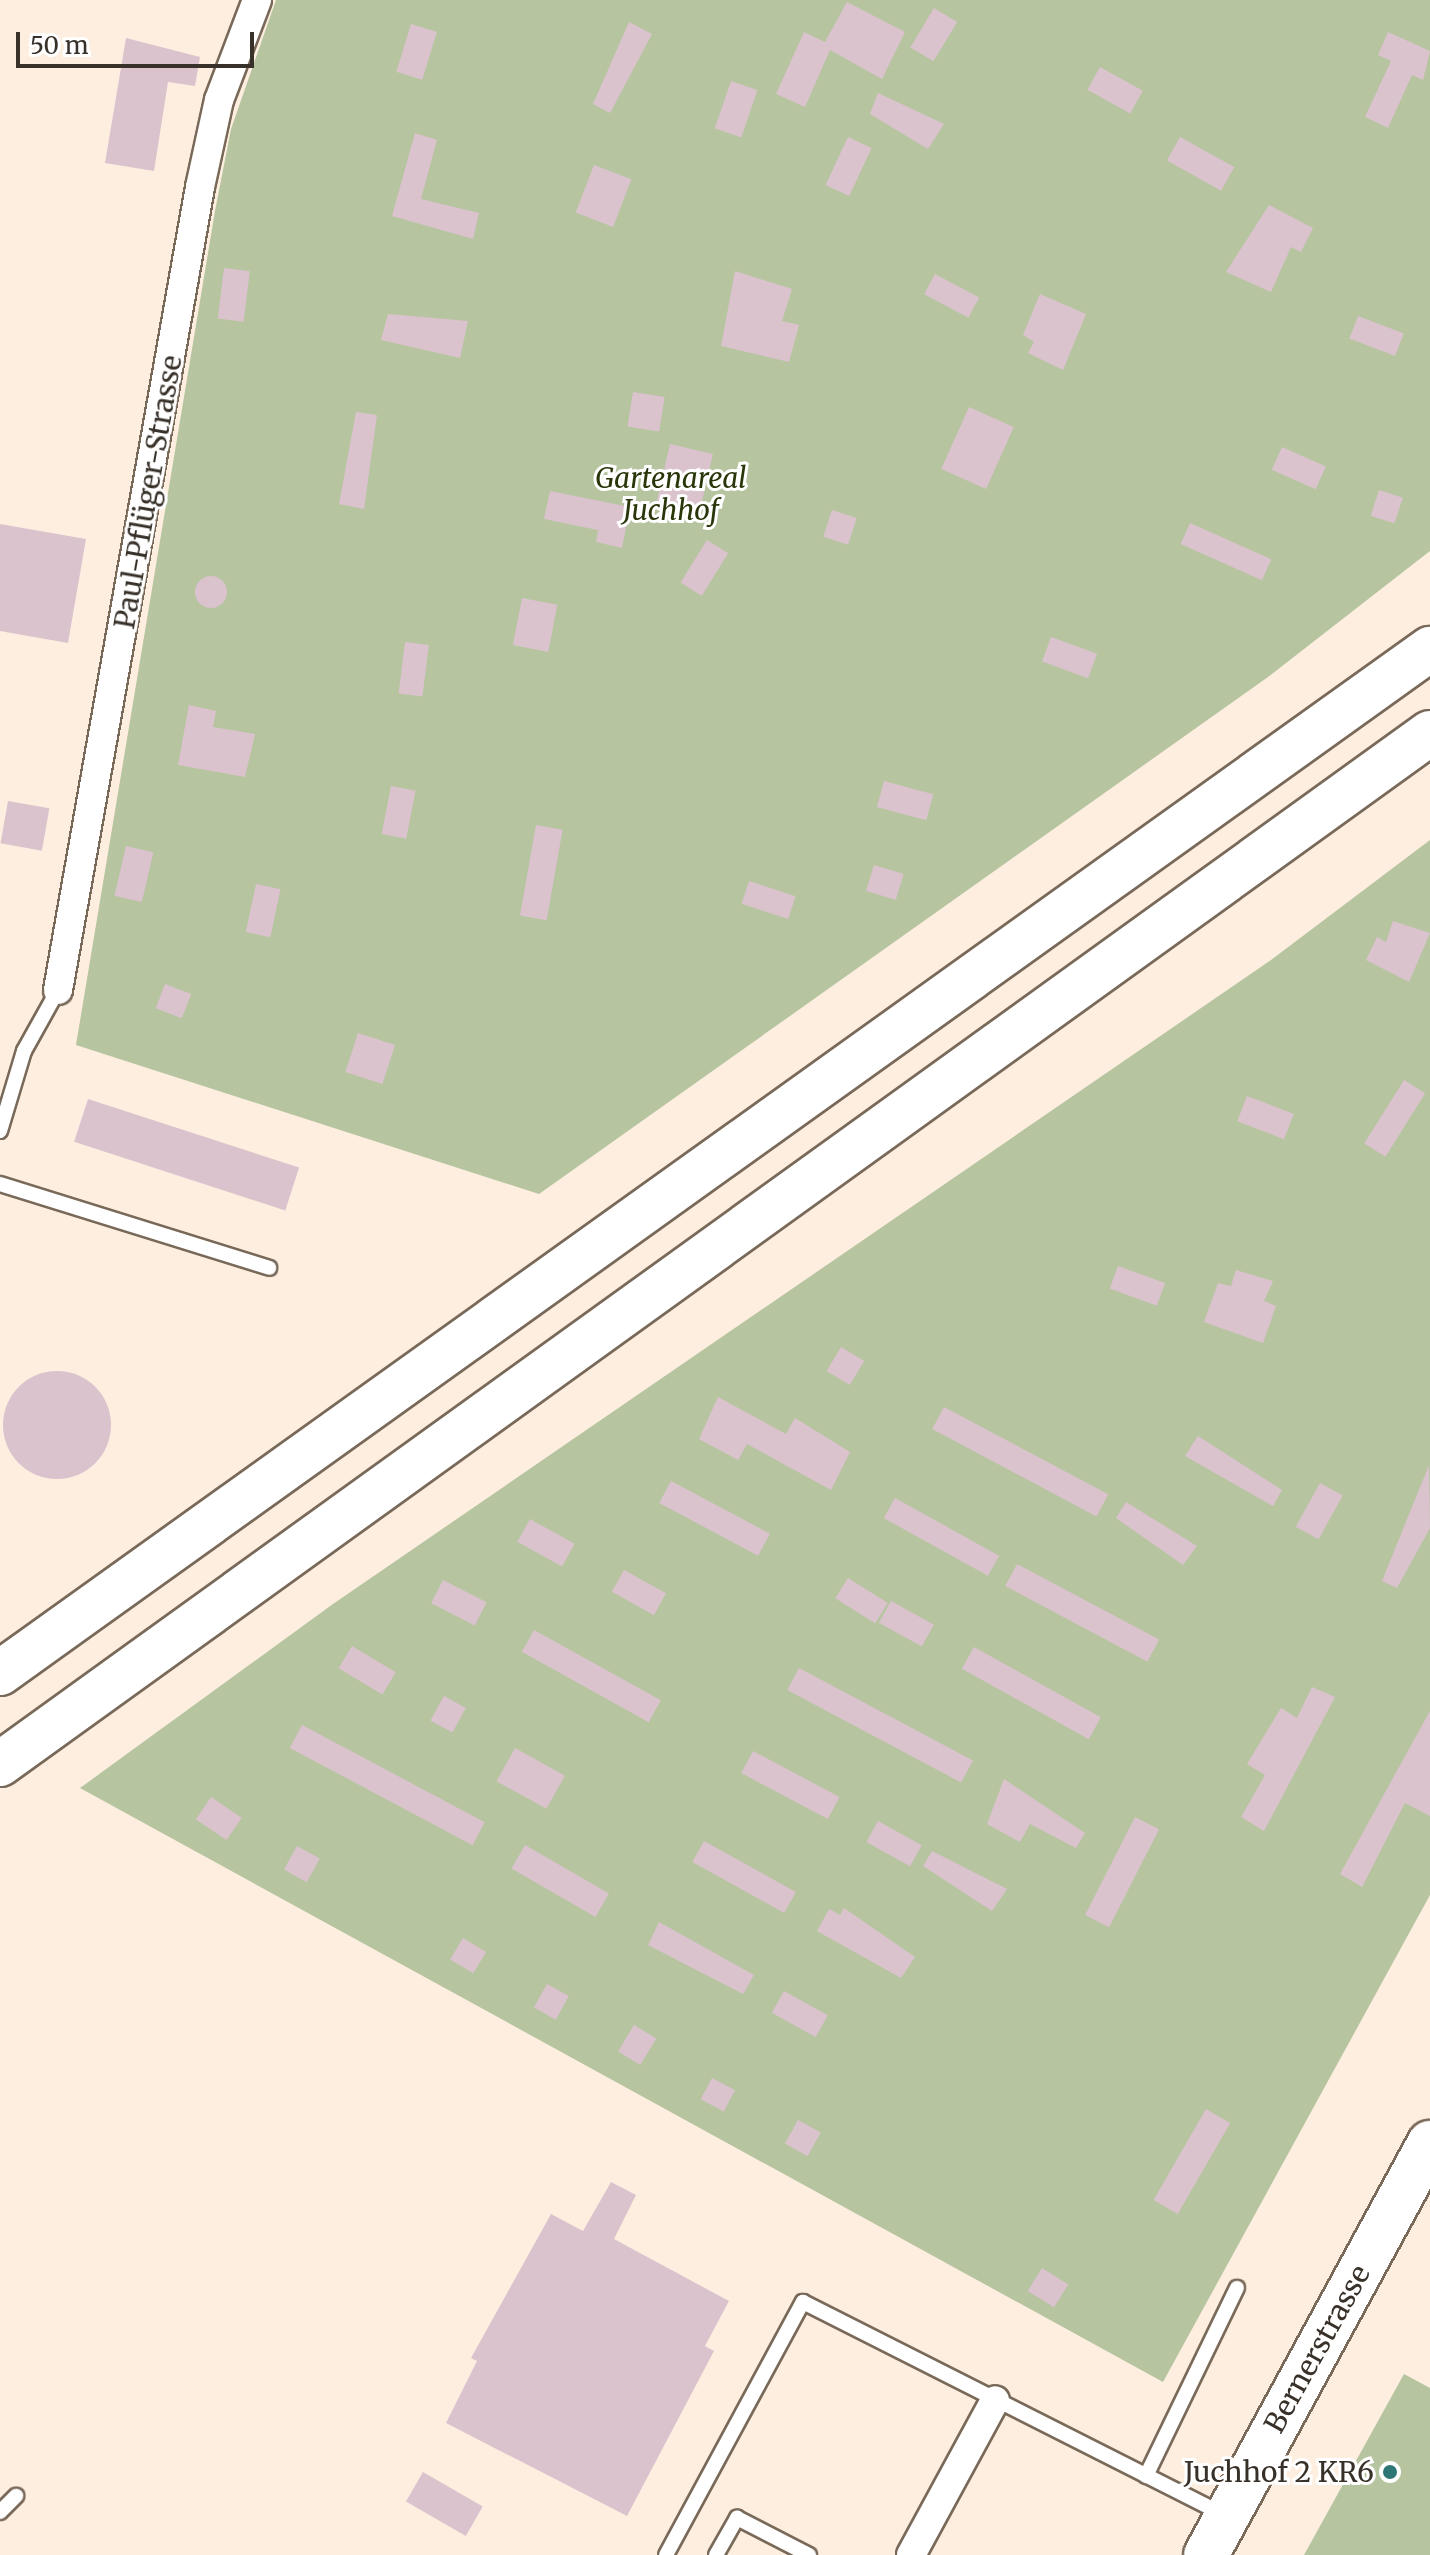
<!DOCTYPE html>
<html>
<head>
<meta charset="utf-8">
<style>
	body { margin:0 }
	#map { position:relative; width:1430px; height:2555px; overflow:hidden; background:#fdeee0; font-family:Merriweather,serif }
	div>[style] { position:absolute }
	.green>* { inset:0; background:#b6c4a0 }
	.building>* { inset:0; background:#dbc3ce; transform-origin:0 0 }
	.round { border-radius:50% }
	.roads { filter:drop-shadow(2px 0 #796959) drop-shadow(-2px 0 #796959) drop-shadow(0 2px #796959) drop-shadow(0 -2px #796959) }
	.lane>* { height:14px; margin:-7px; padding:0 7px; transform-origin:7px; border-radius:7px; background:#fff }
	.street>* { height:28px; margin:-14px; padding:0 14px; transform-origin:14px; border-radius:14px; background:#fff }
	.primary>* { height:44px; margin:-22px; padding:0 22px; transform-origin:22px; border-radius:22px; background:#fff }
	.highway>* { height:44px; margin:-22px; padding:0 22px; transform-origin:22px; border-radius:22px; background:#fff }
	.dots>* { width:22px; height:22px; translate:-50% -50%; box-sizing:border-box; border:4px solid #fff; border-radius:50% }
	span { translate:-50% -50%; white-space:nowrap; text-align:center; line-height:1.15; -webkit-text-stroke:6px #fff; paint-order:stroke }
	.park-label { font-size:28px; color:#283609; font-style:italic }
	.street-label { font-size:28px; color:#38312a }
	.poi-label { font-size:28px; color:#38312a }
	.right { translate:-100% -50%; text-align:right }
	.scale { position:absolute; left:16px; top:32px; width:238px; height:36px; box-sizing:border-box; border:4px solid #38312a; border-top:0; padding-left:10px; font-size:24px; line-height:28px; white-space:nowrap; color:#38312a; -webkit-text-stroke:6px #fff; paint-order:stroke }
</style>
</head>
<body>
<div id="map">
	<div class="green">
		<i style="clip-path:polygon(276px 0,1430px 0,1430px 551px,1268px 677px,539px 1194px,76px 1045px,215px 211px,231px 129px)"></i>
		<i style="clip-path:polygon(1430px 840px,1430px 1895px,1163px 2382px,80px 1788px,333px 1604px,1271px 960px)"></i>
		<i style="clip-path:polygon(1404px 2374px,1430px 2388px,1430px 2555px,1304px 2555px)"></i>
	</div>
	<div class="building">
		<i style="clip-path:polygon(847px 2px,905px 32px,882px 79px,830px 50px,805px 107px,776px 94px,804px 32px,825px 42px)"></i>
		<i style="left:934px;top:8px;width:27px;height:46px;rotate:31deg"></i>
		<i style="clip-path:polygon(629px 22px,652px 34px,610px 113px,593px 104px)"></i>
		<i style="left:411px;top:24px;width:27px;height:50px;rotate:17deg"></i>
		<i style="clip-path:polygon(1388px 32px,1430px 51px,1423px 80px,1412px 75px,1388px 128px,1365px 117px,1391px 61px,1378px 55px)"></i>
		<i style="clip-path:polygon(126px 38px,200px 57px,195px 86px,168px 82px,154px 171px,105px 163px)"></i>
		<i style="left:1100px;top:67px;width:49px;height:26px;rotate:29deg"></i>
		<i style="left:731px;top:81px;width:28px;height:50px;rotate:19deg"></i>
		<i style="clip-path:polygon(878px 93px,944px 124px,928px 149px,870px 114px)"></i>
		<i style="clip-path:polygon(415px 133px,437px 140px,421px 199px,479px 213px,473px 239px,392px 216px)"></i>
		<i style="left:848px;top:137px;width:26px;height:53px;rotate:25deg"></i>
		<i style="left:1180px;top:137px;width:62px;height:27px;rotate:29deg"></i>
		<i style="left:594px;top:165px;width:40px;height:51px;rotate:21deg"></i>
		<i style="clip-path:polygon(1269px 205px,1313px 228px,1301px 252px,1291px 247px,1271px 292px,1226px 272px)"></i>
		<i style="left:224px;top:268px;width:26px;height:51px;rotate:7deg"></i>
		<i style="clip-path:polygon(735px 271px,792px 289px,782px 321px,799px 325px,789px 362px,721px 346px)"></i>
		<i style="left:935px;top:274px;width:50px;height:23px;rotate:28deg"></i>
		<i style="clip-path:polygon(1040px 294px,1086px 314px,1063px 370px,1028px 353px,1034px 342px,1023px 335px)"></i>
		<i style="clip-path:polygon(388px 314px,468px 321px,460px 358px,381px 340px)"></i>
		<i style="left:1358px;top:316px;width:49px;height:24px;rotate:21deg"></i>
		<i style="left:633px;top:392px;width:32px;height:35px;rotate:9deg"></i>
		<i style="left:969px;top:407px;width:49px;height:68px;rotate:24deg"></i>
		<i style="clip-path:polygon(356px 412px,377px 415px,364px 509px,339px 504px)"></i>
		<i style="left:670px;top:444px;width:44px;height:61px;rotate:13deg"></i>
		<i style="left:1282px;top:447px;width:48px;height:25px;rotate:24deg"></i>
		<i style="left:1379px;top:490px;width:25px;height:27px;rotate:18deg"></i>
		<i style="clip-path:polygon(550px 491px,630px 507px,622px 548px,596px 542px,598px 530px,544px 519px)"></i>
		<i style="left:832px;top:510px;width:26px;height:28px;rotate:18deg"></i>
		<i style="left:1190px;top:523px;width:89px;height:23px;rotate:24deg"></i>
		<i style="clip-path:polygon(0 524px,86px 539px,68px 643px,0 631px)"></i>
		<i style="left:707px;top:540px;width:25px;height:50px;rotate:32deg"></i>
		<i class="round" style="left:195px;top:576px;width:32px;height:32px"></i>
		<i style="left:522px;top:598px;width:36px;height:48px;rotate:11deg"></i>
		<i style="left:1051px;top:637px;width:49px;height:26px;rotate:20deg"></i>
		<i style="left:405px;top:642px;width:24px;height:52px;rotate:7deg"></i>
		<i style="clip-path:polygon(189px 705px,216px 711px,213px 727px,255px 734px,245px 777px,178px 765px)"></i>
		<i style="left:884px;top:781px;width:51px;height:27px;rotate:15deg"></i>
		<i style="left:391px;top:786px;width:25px;height:49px;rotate:11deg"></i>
		<i style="left:8px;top:801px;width:42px;height:43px;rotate:10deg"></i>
		<i style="left:536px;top:825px;width:27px;height:92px;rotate:10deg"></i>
		<i style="left:126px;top:846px;width:28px;height:51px;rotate:13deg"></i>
		<i style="left:874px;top:865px;width:31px;height:27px;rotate:17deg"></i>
		<i style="left:749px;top:881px;width:49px;height:24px;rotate:18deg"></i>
		<i style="left:256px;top:884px;width:25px;height:49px;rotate:12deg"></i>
		<i style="clip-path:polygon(1393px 921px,1430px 933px,1409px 982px,1366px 960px,1377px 937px,1386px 942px)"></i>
		<i style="left:165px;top:984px;width:28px;height:26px;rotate:21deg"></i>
		<i style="left:358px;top:1033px;width:39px;height:41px;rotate:18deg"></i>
		<i style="left:1404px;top:1080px;width:25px;height:75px;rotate:32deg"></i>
		<i style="left:1247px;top:1096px;width:50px;height:27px;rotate:21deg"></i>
		<i style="left:88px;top:1099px;width:222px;height:45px;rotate:18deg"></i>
		<i style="left:1118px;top:1266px;width:50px;height:24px;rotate:20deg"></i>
		<i style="clip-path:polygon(1236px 1270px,1273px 1281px,1264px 1301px,1276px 1306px,1263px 1343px,1204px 1322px,1218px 1283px,1231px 1286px)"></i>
		<i style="left:841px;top:1347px;width:27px;height:28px;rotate:31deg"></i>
		<i class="round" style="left:3px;top:1371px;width:108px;height:108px"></i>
		<i style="clip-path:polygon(718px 1397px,786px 1434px,795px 1418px,850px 1452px,831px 1490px,747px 1444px,738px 1460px,699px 1439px)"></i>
		<i style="left:944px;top:1407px;width:186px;height:25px;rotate:28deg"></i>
		<i style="clip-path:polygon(1198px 1436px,1282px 1490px,1273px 1506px,1185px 1456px)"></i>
		<i style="clip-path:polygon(1429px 1465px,1430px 1528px,1397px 1588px,1382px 1581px)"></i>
		<i style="left:671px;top:1481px;width:112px;height:25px;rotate:28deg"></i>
		<i style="left:1320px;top:1483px;width:26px;height:50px;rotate:29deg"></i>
		<i style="left:895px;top:1498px;width:119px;height:23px;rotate:29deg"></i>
		<i style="clip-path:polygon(1126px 1502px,1197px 1546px,1183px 1565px,1116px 1518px)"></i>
		<i style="left:530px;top:1519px;width:51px;height:26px;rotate:29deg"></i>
		<i style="left:1017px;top:1564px;width:161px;height:25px;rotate:28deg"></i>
		<i style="left:624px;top:1570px;width:48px;height:25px;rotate:29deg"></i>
		<i style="left:848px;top:1578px;width:47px;height:24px;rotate:32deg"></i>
		<i style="left:443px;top:1580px;width:49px;height:26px;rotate:27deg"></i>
		<i style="left:891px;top:1601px;width:49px;height:25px;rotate:29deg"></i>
		<i style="left:534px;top:1630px;width:145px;height:25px;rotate:29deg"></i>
		<i style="left:352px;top:1646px;width:51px;height:26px;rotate:31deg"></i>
		<i style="left:974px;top:1647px;width:145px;height:25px;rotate:29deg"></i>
		<i style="left:799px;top:1668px;width:197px;height:25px;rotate:28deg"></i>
		<i style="clip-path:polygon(1312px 1687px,1335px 1697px,1264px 1831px,1241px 1817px,1265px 1775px,1247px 1764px,1281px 1708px,1297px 1718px)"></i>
		<i style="left:444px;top:1696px;width:25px;height:28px;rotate:29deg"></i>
		<i style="clip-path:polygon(1430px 1711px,1430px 1816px,1405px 1803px,1362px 1887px,1340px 1874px)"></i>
		<i style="left:302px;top:1725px;width:207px;height:26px;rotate:28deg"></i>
		<i style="left:515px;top:1748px;width:57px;height:38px;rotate:29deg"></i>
		<i style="left:753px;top:1751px;width:98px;height:25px;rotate:28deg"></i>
		<i style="clip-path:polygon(1004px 1779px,1085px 1833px,1076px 1848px,1030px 1824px,1020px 1842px,987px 1824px)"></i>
		<i style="left:211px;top:1797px;width:37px;height:27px;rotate:34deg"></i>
		<i style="left:1135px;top:1817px;width:27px;height:110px;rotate:27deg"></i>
		<i style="left:878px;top:1821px;width:50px;height:24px;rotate:29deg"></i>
		<i style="left:704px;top:1841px;width:105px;height:24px;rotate:29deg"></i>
		<i style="left:525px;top:1845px;width:97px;height:27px;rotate:30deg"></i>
		<i style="left:297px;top:1846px;width:26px;height:27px;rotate:29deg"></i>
		<i style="clip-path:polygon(932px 1851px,1007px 1889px,992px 1911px,923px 1866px)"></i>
		<i style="clip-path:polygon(844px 1908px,915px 1957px,901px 1978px,817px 1931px,829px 1909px,840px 1915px)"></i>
		<i style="clip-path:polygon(659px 1922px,754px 1975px,743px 1994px,648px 1945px)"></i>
		<i style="left:463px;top:1938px;width:27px;height:25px;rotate:31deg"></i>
		<i style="left:547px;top:1984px;width:25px;height:27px;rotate:29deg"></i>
		<i style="left:784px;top:1991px;width:50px;height:25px;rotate:29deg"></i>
		<i style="left:634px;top:2025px;width:26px;height:31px;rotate:31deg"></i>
		<i style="left:712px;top:2078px;width:26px;height:24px;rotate:28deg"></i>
		<i style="left:1206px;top:2109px;width:28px;height:105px;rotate:30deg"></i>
		<i style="left:798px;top:2120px;width:26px;height:27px;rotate:29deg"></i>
		<i style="clip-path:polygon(611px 2182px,636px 2195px,614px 2239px,729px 2301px,705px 2346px,714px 2351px,627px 2516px,446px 2423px,477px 2361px,471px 2358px,551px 2214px,583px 2231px)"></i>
		<i style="left:1042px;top:2268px;width:31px;height:27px;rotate:32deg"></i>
		<i style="left:423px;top:2472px;width:69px;height:34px;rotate:30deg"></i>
	</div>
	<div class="roads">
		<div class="lane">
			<i style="left:0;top:1131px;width:84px;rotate:-73.3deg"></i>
			<i style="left:24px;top:1051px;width:70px;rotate:-60.9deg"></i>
			<i style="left:0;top:1184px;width:282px;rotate:17.3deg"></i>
			<i style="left:1146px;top:2476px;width:209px;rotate:-64.2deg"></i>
			<i style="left:0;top:2512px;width:23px;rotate:-45deg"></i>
			<i style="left:666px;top:2555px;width:288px;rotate:-61.6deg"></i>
			<i style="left:803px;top:2302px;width:470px;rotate:26.8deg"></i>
			<i style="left:716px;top:2555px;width:43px;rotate:-60.4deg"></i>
			<i style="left:737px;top:2518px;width:81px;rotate:27.2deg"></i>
		</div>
		<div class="street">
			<i style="left:58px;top:990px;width:815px;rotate:-79.97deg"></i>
			<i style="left:200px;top:187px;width:89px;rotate:-77.7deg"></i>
			<i style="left:219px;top:100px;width:107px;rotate:-69.2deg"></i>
			<i style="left:911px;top:2555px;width:176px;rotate:-61.5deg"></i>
		</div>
		<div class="primary">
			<i style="left:1206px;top:2555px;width:469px;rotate:-61.5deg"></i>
		</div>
		<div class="highway">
			<i style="left:0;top:1673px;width:1759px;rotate:-35.61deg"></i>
			<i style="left:0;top:1764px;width:1763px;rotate:-35.79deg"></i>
		</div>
	</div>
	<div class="dots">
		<i style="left:1390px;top:2472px;background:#2d7776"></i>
	</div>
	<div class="park-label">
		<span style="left:671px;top:494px">Gartenareal<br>Juchhof</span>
	</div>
	<div class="street-label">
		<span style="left:148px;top:492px;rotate:-80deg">Paul-Pflüger-Strasse</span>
		<span style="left:1317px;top:2349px;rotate:-61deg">Bernerstrasse</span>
	</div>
	<div class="poi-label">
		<span class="right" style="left:1374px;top:2472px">Juchhof 2 KR6</span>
	</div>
	<div class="scale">50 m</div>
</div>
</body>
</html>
